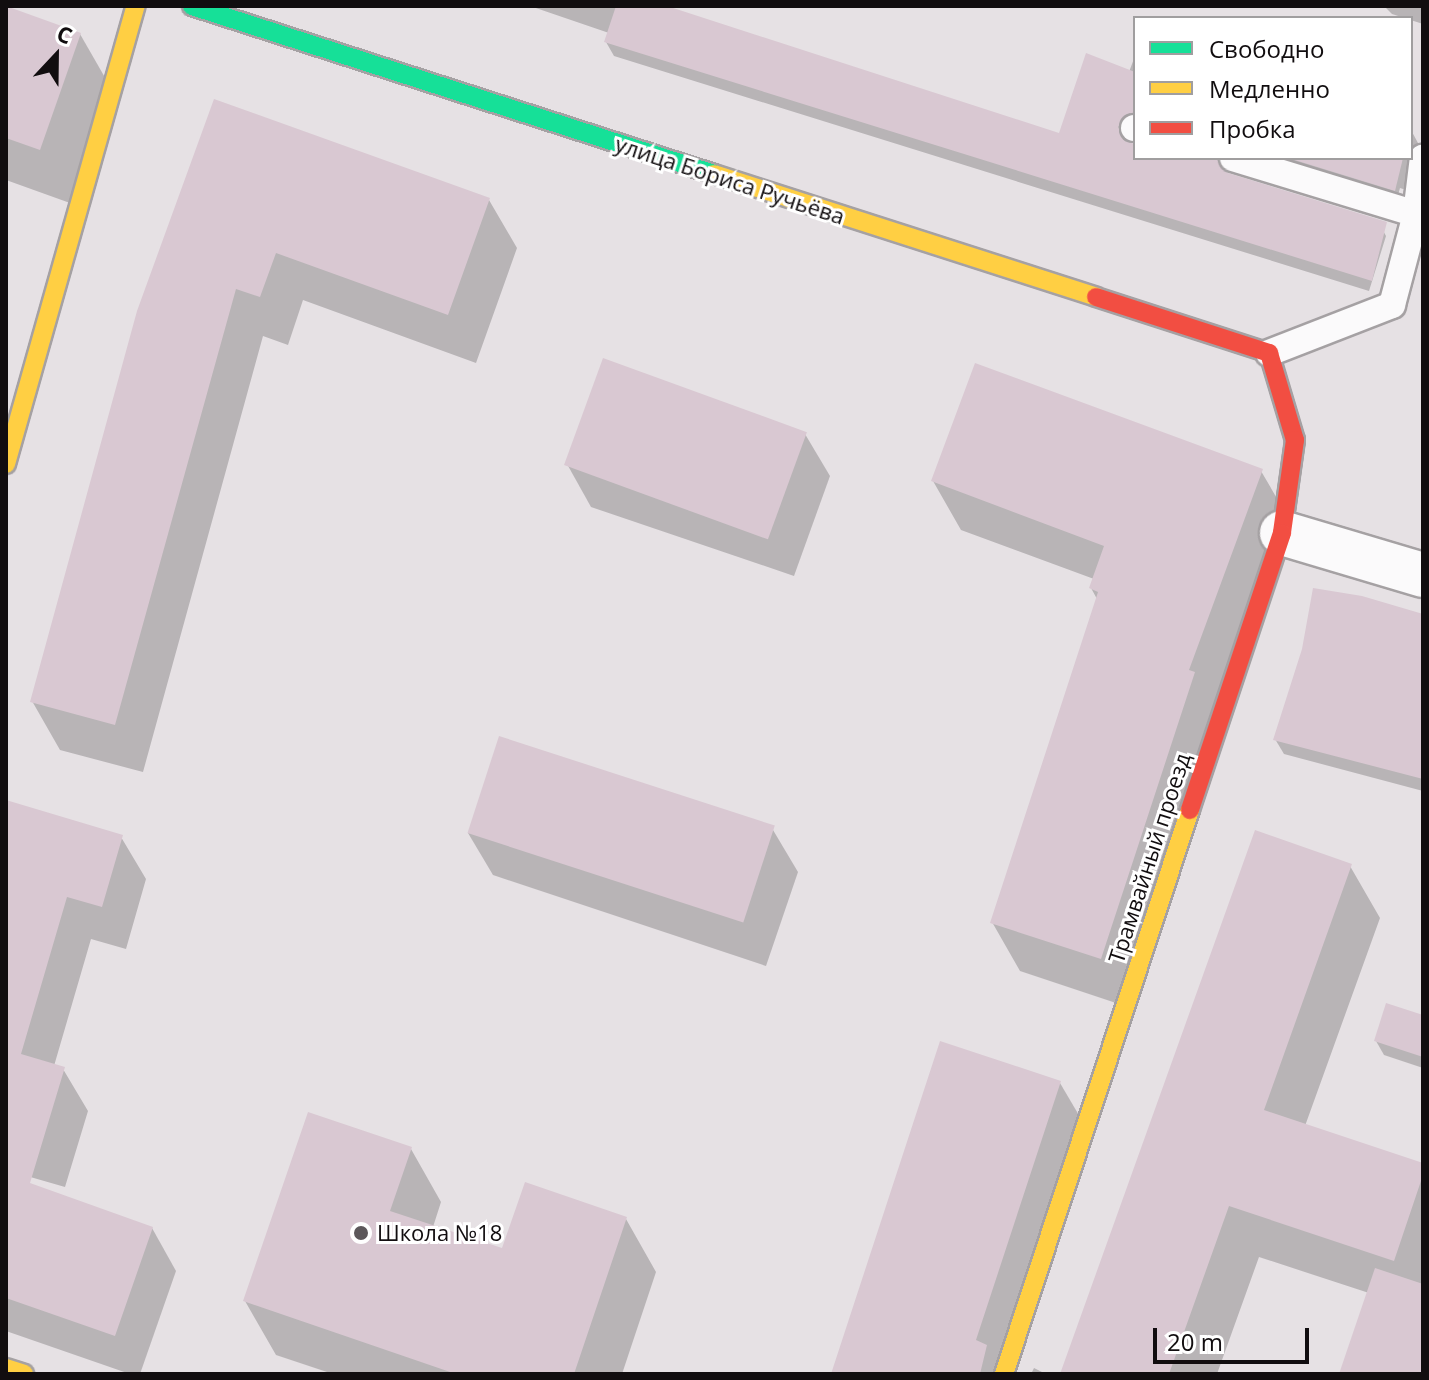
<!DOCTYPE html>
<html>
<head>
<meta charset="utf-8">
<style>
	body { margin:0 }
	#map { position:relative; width:1429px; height:1380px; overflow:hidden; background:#e6e1e4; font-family:"Open Sans",sans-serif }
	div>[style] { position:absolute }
	.shadow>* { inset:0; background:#0003 }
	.building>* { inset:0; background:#d9c8d2; transform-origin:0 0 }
	.roads { filter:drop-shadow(2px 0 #a5a1a3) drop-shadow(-2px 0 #a5a1a3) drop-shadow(0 2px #a5a1a3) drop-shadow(0 -2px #a5a1a3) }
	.lane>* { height:26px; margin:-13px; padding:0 13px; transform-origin:13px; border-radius:13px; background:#fbfafb }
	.street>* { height:44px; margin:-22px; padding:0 22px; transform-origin:22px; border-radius:22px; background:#fbfafb }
	.fast>* { height:18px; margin:-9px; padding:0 9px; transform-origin:9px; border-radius:9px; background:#16e098 }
	.slow>* { height:18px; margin:-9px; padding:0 9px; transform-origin:9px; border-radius:9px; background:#ffcf43 }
	.jam>* { height:18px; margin:-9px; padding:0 9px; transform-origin:9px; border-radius:9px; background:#f24e42 }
	.dots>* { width:22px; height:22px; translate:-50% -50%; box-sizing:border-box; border:4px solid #fff; border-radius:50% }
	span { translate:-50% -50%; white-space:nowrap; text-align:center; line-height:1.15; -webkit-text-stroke:6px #fff; paint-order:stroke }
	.street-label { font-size:22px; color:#110d0f }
	.poi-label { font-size:22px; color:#110d0f }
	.left { translate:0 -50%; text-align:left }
	.frame { position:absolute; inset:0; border:8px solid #110d0f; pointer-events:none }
	.legend { position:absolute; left:1133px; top:16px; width:280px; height:144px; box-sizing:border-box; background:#fff; border:2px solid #a09e9f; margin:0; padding:10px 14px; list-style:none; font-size:24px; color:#110d0f }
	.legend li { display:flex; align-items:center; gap:16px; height:40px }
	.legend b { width:40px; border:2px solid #a09e9f }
	.north { position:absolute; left:16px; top:16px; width:80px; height:80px; -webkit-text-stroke:6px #fff; paint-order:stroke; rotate:22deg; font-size:22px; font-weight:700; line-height:32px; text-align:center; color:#110d0f }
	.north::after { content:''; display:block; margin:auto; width:28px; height:36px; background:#110d0f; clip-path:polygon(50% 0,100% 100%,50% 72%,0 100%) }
	.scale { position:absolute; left:1153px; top:1328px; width:156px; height:36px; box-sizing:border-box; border:4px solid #110d0f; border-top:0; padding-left:10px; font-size:24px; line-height:28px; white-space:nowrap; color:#110d0f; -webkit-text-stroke:6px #fff; paint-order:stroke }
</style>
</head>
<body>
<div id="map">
	<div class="shadow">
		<i style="clip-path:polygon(530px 6px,661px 6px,1061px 136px,1129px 72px,1135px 56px,1135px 128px,1126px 142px,1135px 146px,1135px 158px,1236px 158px,1225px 168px,1225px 173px,1378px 221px,1386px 236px,1369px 291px,614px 56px,606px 42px,609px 33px)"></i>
		<i style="clip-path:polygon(1384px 6px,1423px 6px,1423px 24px,1392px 14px)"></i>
		<i style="clip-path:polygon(6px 8px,80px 34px,111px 88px,70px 203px,6px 180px)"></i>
		<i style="clip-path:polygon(215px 101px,489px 200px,517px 248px,476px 363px,303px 300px,288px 345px,263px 336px,143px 772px,60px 750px,32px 701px)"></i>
		<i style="clip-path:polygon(1411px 130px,1418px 143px,1406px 190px,1400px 188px,1396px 202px,1252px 158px,1411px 158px)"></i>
		<i style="clip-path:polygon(805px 434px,830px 476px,794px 576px,591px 507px,567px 464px)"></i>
		<i style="clip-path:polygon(1261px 471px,1289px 519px,1128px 1007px,1020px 971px,992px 922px,1097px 599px,1091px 588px,1094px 579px,961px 530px,933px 481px)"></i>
		<i style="clip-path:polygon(1423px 616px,1423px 791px,1284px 754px,1275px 739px)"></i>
		<i style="clip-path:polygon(6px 803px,121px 837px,146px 879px,126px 949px,91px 939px,54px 1066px,63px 1069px,88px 1111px,65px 1187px,6px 1170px)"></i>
		<i style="clip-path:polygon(773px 830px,798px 872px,766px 966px,493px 875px,468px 833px)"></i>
		<i style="clip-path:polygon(1350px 866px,1380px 918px,1305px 1126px,1423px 1165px,1423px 1374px,1341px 1374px,1369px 1293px,1259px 1257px,1217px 1374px,1062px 1374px)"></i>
		<i style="clip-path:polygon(1423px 1017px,1423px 1068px,1384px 1055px,1376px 1041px)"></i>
		<i style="clip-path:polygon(1060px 1083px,1090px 1134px,1011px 1374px,833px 1374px)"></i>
		<i style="clip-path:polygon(411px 1149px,441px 1202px,433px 1227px,504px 1251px,626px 1219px,656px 1272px,622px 1374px,333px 1374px,276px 1355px,245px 1301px)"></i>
		<i style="clip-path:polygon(6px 1177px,152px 1228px,176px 1271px,140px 1374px,130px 1374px,6px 1331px)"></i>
		<i style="clip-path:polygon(1034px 1368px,1046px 1374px,1031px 1374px)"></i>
	</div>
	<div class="building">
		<i style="clip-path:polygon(6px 6px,81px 33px,40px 150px,6px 138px)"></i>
		<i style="clip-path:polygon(616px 6px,667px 6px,1059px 133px,1086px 53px,1135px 72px,1135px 112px,1125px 115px,1118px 127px,1125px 141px,1135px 144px,1135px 158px,1217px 158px,1221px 168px,1228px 173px,1387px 222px,1372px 281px,604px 42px)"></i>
		<i style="clip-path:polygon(214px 99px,490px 198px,448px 315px,276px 253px,260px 297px,236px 289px,115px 725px,30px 702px,137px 311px)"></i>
		<i style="clip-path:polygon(1288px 158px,1403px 158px,1395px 191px)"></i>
		<i style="left:603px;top:358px;width:217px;height:114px;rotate:20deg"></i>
		<i style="clip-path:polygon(975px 363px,1263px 469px,1189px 670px,1195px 672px,1101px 959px,990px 923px,1098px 592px,1089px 588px,1104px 546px,931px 481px)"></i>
		<i style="clip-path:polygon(1313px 588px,1362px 596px,1423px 614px,1423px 779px,1273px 740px,1302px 649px)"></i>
		<i style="left:499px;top:736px;width:290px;height:102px;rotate:18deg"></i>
		<i style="clip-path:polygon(6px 800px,123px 835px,102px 907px,67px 897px,21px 1054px,65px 1067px,30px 1183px,153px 1227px,115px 1336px,6px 1298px)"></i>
		<i style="clip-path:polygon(1255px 830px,1352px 864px,1264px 1110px,1423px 1163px,1423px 1175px,1394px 1261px,1229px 1206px,1169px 1374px,1060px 1374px)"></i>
		<i style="clip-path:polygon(1386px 1003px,1423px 1015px,1423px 1057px,1374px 1041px)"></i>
		<i style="clip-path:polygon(940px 1041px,1061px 1081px,976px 1340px,987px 1345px,980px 1374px,831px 1374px)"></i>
		<i style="clip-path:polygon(308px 1112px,412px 1147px,390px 1211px,502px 1248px,525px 1182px,627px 1217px,574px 1374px,456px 1374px,243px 1301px)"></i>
		<i style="clip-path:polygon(1375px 1268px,1423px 1284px,1423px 1374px,1339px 1374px)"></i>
	</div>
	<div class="roads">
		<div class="lane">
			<i style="left:1134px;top:128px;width:1px"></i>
			<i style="left:1233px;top:158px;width:191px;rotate:17deg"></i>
			<i style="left:1269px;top:353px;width:132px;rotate:-21.3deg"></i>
			<i style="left:1392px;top:305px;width:94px;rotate:-75.2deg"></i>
			<i style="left:1416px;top:214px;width:57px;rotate:-83deg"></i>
		</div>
		<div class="street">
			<i style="left:1282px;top:533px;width:147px;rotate:16.6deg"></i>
		</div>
		<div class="fast">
			<i style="left:192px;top:6px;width:548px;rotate:17.84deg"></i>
		</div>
		<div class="slow">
			<i style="left:714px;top:174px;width:401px;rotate:17.8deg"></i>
			<i style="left:6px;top:464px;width:476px;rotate:-74.2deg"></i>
			<i style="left:6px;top:1368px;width:19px;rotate:18deg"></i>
			<i style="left:1004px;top:1374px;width:594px;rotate:-71.75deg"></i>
		</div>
		<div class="jam">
			<i style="left:1096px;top:297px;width:182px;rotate:17.9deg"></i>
			<i style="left:1269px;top:353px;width:91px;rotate:73.4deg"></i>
			<i style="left:1295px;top:440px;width:94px;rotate:98deg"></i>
			<i style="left:1282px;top:533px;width:292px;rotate:108.4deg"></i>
		</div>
	</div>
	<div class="dots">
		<i style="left:361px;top:1233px;background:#5c575a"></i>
	</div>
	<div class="street-label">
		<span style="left:730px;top:180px;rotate:18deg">улица Бориса Ручьёва</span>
		<span style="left:1149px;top:858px;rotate:-72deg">Трамвайный проезд</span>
	</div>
	<div class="poi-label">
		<span class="left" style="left:377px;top:1233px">Школа №18</span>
	</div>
	<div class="frame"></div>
	<ul class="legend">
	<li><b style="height:10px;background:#16e098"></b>Свободно</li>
	<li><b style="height:10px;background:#ffcf43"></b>Медленно</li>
	<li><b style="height:10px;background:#f24e42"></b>Пробка</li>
	</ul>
	<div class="north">С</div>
	<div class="scale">20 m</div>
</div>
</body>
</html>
